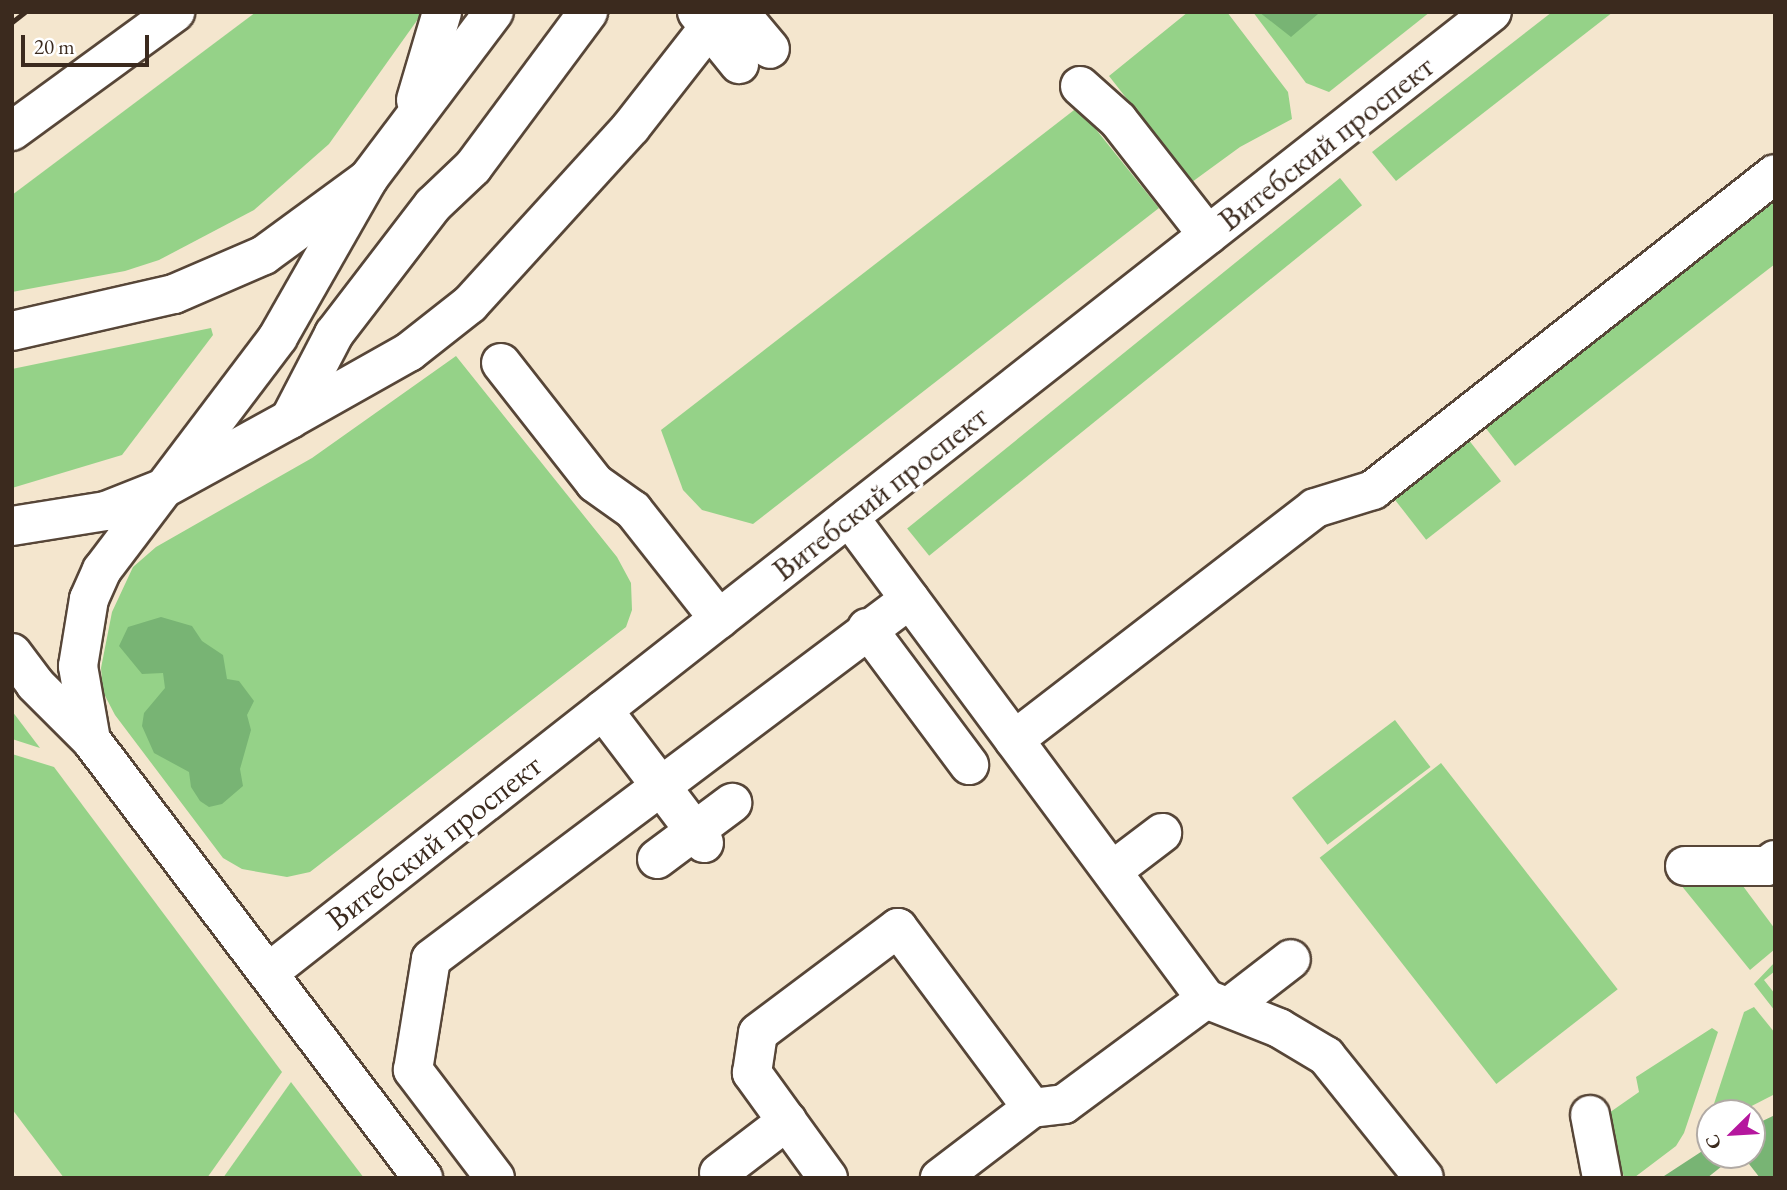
<!DOCTYPE html>
<html>
<head>
<meta charset="utf-8">
<style>
	body { margin:0 }
	#map { position:relative; width:1787px; height:1190px; overflow:hidden; background:#f4e6ce; font-family:"EB Garamond",serif }
	div>[style] { position:absolute }
	.green>* { inset:0; background:#95d288; transform-origin:0 0 }
	.forest>* { inset:0; background:#78b474 }
	.roads { filter:drop-shadow(2px 0 #574638) drop-shadow(-2px 0 #574638) drop-shadow(0 2px #574638) drop-shadow(0 -2px #574638) }
	.minor>* { height:38px; margin:-19px; padding:0 19px; transform-origin:19px; border-radius:19px; background:#fff }
	.major>* { height:38px; margin:-19px; padding:0 19px; transform-origin:19px; border-radius:19px; background:#fff }
	.rail>* { height:5px; margin:-2.5px; padding:0 2.5px; transform-origin:2.5px; border-radius:2.5px; background:#3b2a1e }
	span { translate:-50% -50%; white-space:nowrap; text-align:center; line-height:1.15; -webkit-text-stroke:6px #fff; paint-order:stroke }
	.street-label { font-size:32px; color:#3b2a1e }
	.frame { position:absolute; inset:0; border:14px solid #3b2a1e; pointer-events:none }
	.north { position:absolute; left:1696px; top:1099px; width:70px; height:70px; box-sizing:border-box; background:#fff; border:2px solid #b1aaa5; border-radius:50%; rotate:246deg; font-size:19px; font-weight:700; line-height:28px; text-align:center; color:#3b2a1e }
	.north::after { content:''; display:block; margin:auto; width:24px; height:32px; background:#b5179e; clip-path:polygon(50% 0,100% 100%,50% 72%,0 100%) }
	.scale { position:absolute; left:21px; top:35px; width:128px; height:32px; box-sizing:border-box; border:4px solid #3b2a1e; border-top:0; padding-left:9px; font-size:21px; line-height:24px; white-space:nowrap; color:#3b2a1e; -webkit-text-stroke:5px #fff; paint-order:stroke }
</style>
</head>
<body>
<div id="map">
	<div class="green">
		<i style="clip-path:polygon(256px 12px,423px 12px,329px 144px,254px 210px,159px 260px,125px 271px,12px 292px,12px 195px)"></i>
		<i style="clip-path:polygon(1188px 12px,1227px 12px,1288px 92px,1292px 119px,1240px 147px,1192px 182px,1109px 76px)"></i>
		<i style="clip-path:polygon(1253px 12px,1430px 12px,1329px 92px,1306px 83px)"></i>
		<i style="clip-path:polygon(1552px 12px,1613px 12px,1396px 181px,1372px 152px)"></i>
		<i style="clip-path:polygon(1078px 107px,1159px 208px,753px 524px,702px 510px,683px 490px,661px 430px)"></i>
		<i style="left:1340px;top:178px;width:35px;height:557px;rotate:51deg"></i>
		<i style="clip-path:polygon(1775px 184px,1775px 264px,1515px 466px,1478px 418px)"></i>
		<i style="clip-path:polygon(211px 328px,213px 335px,122px 455px,12px 488px,12px 369px)"></i>
		<i style="clip-path:polygon(456px 356px,617px 557px,631px 583px,632px 610px,626px 627px,310px 872px,287px 877px,242px 869px,223px 858px,115px 715px,103px 692px,101px 668px,112px 612px,133px 567px,156px 547px,312px 458px)"></i>
		<i style="left:1461px;top:430px;width:65px;height:95px;rotate:52deg"></i>
		<i style="clip-path:polygon(12px 711px,40px 748px,12px 739px)"></i>
		<i style="left:1395px;top:720px;width:59px;height:129px;rotate:53deg"></i>
		<i style="clip-path:polygon(12px 754px,54px 767px,282px 1072px,207px 1178px,64px 1178px,12px 1109px)"></i>
		<i style="left:1441px;top:763px;width:287px;height:154px;rotate:52deg"></i>
		<i style="clip-path:polygon(1731px 870px,1775px 929px,1775px 949px,1750px 970px,1672px 874px)"></i>
		<i style="clip-path:polygon(1775px 962px,1775px 971px,1764px 980px,1775px 994px,1775px 1011px,1754px 984px)"></i>
		<i style="clip-path:polygon(1754px 1007px,1775px 1033px,1775px 1094px,1738px 1113px,1711px 1113px,1744px 1012px)"></i>
		<i style="clip-path:polygon(1712px 1028px,1718px 1032px,1684px 1133px,1676px 1146px,1635px 1177px,1624px 1176px,1605px 1128px,1606px 1115px,1639px 1092px,1636px 1077px)"></i>
		<i style="clip-path:polygon(291px 1082px,364px 1178px,223px 1178px)"></i>
	</div>
	<div class="forest">
		<i style="clip-path:polygon(1259px 12px,1333px 12px,1318px 14px,1291px 37px)"></i>
		<i style="clip-path:polygon(161px 617px,192px 626px,202px 641px,223px 655px,227px 679px,239px 681px,254px 701px,247px 715px,251px 730px,240px 769px,243px 786px,222px 804px,209px 807px,200px 801px,191px 787px,189px 772px,154px 753px,142px 726px,144px 713px,165px 688px,163px 673px,142px 674px,119px 646px,128px 627px)"></i>
		<i style="clip-path:polygon(1775px 1115px,1775px 1178px,1760px 1178px,1742px 1155px,1752px 1155px,1752px 1126px)"></i>
		<i style="clip-path:polygon(1710px 1146px,1710px 1155px,1736px 1155px,1707px 1178px,1661px 1178px)"></i>
	</div>
	<div class="roads">
		<div class="minor">
			<i style="left:697px;top:12px;width:67px;rotate:51.1deg"></i>
			<i style="left:739px;top:12px;width:48px;rotate:50deg"></i>
			<i style="left:1080px;top:86px;width:51px;rotate:41.8deg"></i>
			<i style="left:1118px;top:120px;width:146px;rotate:52deg"></i>
			<i style="left:501px;top:363px;width:152px;rotate:51.9deg"></i>
			<i style="left:595px;top:483px;width:47px;rotate:35.4deg"></i>
			<i style="left:633px;top:510px;width:139px;rotate:51.7deg"></i>
			<i style="left:290px;top:419px;width:137px;rotate:-29.4deg"></i>
			<i style="left:409px;top:352px;width:78px;rotate:-38.2deg"></i>
			<i style="left:470px;top:304px;width:239px;rotate:-47.7deg"></i>
			<i style="left:631px;top:127px;width:146px;rotate:-52deg"></i>
			<i style="left:161px;top:490px;width:147px;rotate:-28.8deg"></i>
			<i style="left:290px;top:419px;width:96px;rotate:-62.6deg"></i>
			<i style="left:334px;top:334px;width:163px;rotate:-52.5deg"></i>
			<i style="left:433px;top:205px;width:55px;rotate:-43.5deg"></i>
			<i style="left:473px;top:167px;width:193px;rotate:-53.4deg"></i>
			<i style="left:849px;top:517px;width:600px;rotate:53.47deg"></i>
			<i style="left:1206px;top:999px;width:79px;rotate:21.7deg"></i>
			<i style="left:1279px;top:1028px;width:55px;rotate:30.8deg"></i>
			<i style="left:1326px;top:1056px;width:156px;rotate:51.2deg"></i>
			<i style="left:867px;top:628px;width:171px;rotate:53.3deg"></i>
			<i style="left:603px;top:710px;width:167px;rotate:52.8deg"></i>
			<i style="left:1014px;top:740px;width:380px;rotate:-37.6deg"></i>
			<i style="left:1315px;top:508px;width:61px;rotate:-17.2deg"></i>
			<i style="left:1373px;top:490px;width:511px;rotate:-38.17deg"></i>
			<i style="left:657px;top:859px;width:94px;rotate:-36.7deg"></i>
			<i style="left:1685px;top:866px;width:82px"></i>
			<i style="left:1767px;top:866px;width:10px;rotate:-37deg"></i>
			<i style="left:1112px;top:871px;width:63px;rotate:-37.2deg"></i>
			<i style="left:268px;top:973px;width:1556px;rotate:-38.14deg"></i>
			<i style="left:1229px;top:1007px;width:78px;rotate:-37.7deg"></i>
			<i style="left:1032px;top:1108px;width:32px;rotate:-7deg"></i>
			<i style="left:1064px;top:1104px;width:177px;rotate:-36.5deg"></i>
			<i style="left:1590px;top:1115px;width:64px;rotate:79.2deg"></i>
			<i style="left:719px;top:1173px;width:86px;rotate:-37.4deg"></i>
			<i style="left:495px;top:1178px;width:136px;rotate:-127.2deg"></i>
			<i style="left:413px;top:1070px;width:112px;rotate:-80.8deg"></i>
			<i style="left:431px;top:959px;width:599px;rotate:-36.93deg"></i>
			<i style="left:828px;top:1178px;width:130px;rotate:-125.9deg"></i>
			<i style="left:752px;top:1073px;width:40px;rotate:-81.5deg"></i>
			<i style="left:758px;top:1033px;width:175px;rotate:-36.9deg"></i>
			<i style="left:898px;top:928px;width:224px;rotate:53.3deg"></i>
			<i style="left:1032px;top:1108px;width:116px;rotate:142.7deg"></i>
		</div>
		<div class="major">
			<i style="left:416px;top:100px;width:92px;rotate:-73.5deg"></i>
			<i style="left:12px;top:131px;width:202px;rotate:-36.1deg"></i>
			<i style="left:12px;top:331px;width:166px;rotate:-12.9deg"></i>
			<i style="left:174px;top:294px;width:98px;rotate:-23.4deg"></i>
			<i style="left:264px;top:255px;width:129px;rotate:-36.2deg"></i>
			<i style="left:368px;top:179px;width:209px;rotate:-53deg"></i>
			<i style="left:12px;top:526px;width:95px;rotate:-9.1deg"></i>
			<i style="left:106px;top:511px;width:57px;rotate:-21.6deg"></i>
			<i style="left:12px;top:653px;width:39px;rotate:53deg"></i>
			<i style="left:35px;top:684px;width:79px;rotate:45deg"></i>
			<i style="left:91px;top:740px;width:550px;rotate:52.84deg"></i>
			<i style="left:91px;top:740px;width:75px;rotate:-100deg"></i>
			<i style="left:78px;top:666px;width:68px;rotate:-80.7deg"></i>
			<i style="left:89px;top:599px;width:32px;rotate:-66deg"></i>
			<i style="left:102px;top:570px;width:292px;rotate:-52.9deg"></i>
			<i style="left:278px;top:337px;width:182px;rotate:-60.3deg"></i>
		</div>
	</div>
	<div class="rail">
		<i style="left:12px;top:22px;width:16px;rotate:-38deg"></i>
	</div>
	<div class="street-label">
		<span style="left:1326px;top:143px;rotate:-38deg">Витебский проспект</span>
		<span style="left:880px;top:493px;rotate:-38deg">Витебский проспект</span>
		<span style="left:434px;top:842px;rotate:-38deg">Витебский проспект</span>
	</div>
	<div class="frame"></div>
	<div class="north">С</div>
	<div class="scale">20 m</div>
</div>
</body>
</html>
